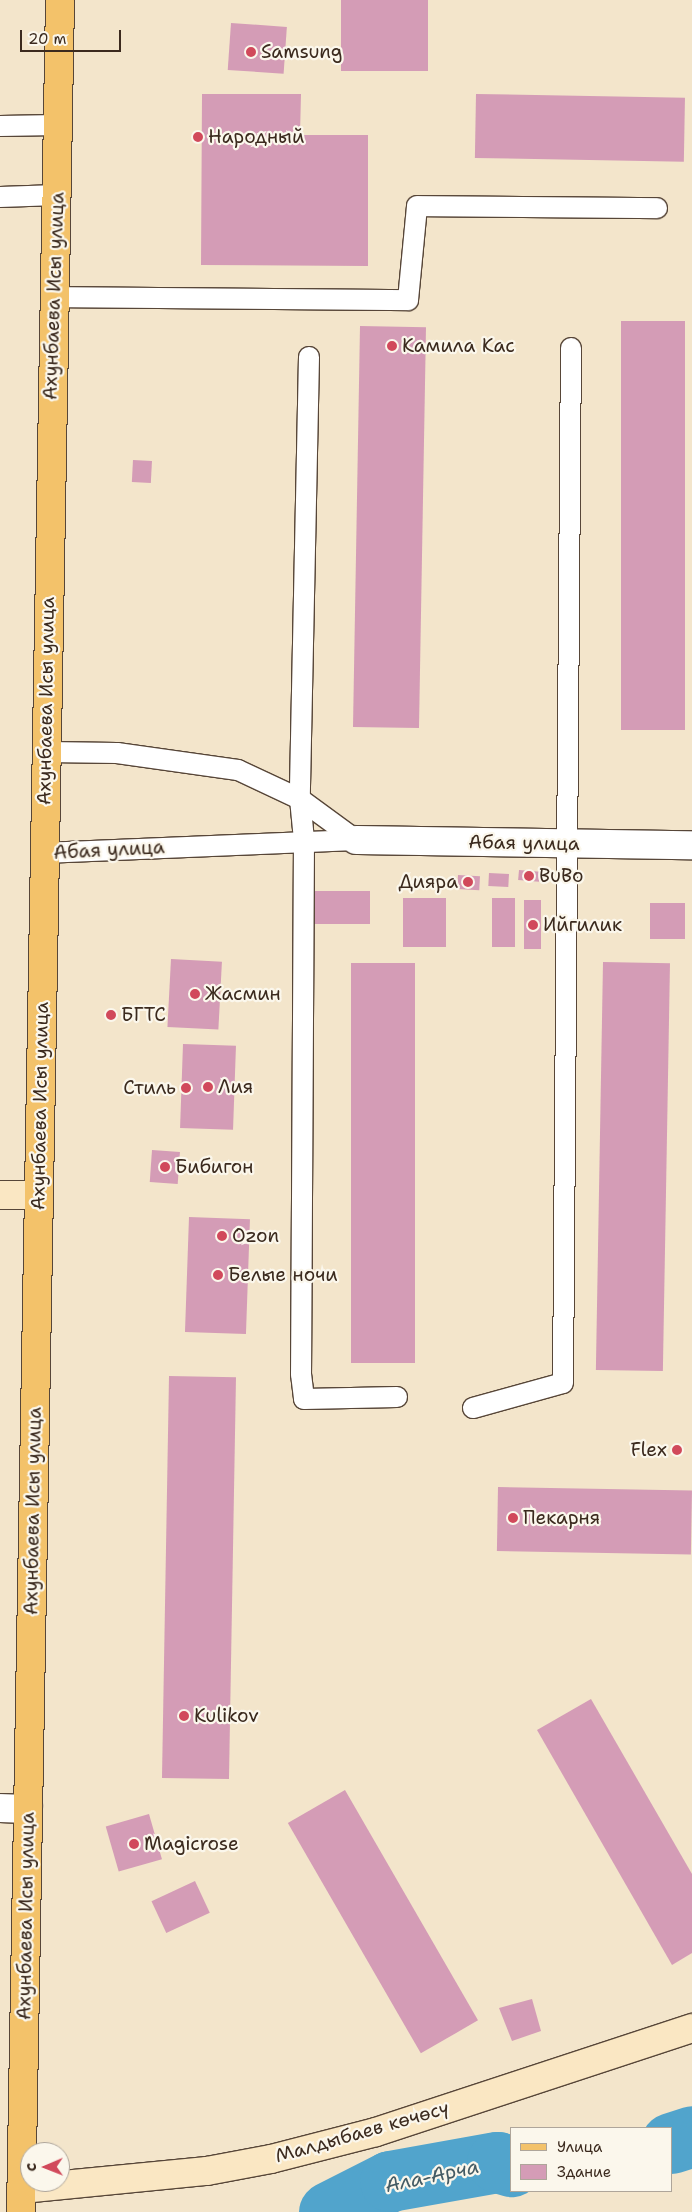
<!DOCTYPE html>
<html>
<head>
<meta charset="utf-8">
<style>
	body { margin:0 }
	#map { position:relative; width:692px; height:2212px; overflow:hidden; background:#f3e5cb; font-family:"Shantell Sans",sans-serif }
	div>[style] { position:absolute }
	.river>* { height:61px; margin:-30.5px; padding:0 30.5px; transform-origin:30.5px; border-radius:30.5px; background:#51a4cc }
	.building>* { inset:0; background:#d49cb6; transform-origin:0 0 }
	.roads { filter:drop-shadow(1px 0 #574638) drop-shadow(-1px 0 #574638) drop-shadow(0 1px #574638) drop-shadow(0 -1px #574638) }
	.lane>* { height:20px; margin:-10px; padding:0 10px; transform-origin:10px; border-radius:10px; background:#fff }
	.street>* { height:28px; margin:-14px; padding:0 14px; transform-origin:14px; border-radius:14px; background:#fff }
	.secondary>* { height:28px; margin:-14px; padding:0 14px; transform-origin:14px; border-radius:14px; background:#fae7c3 }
	.primary>* { height:28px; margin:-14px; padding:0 14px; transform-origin:14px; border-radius:14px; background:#f3c26a }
	.dots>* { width:14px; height:14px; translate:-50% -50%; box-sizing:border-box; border:2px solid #fbf7ec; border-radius:50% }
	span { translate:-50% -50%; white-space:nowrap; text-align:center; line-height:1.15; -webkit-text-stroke:4.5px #fbf7ec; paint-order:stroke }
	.poi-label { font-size:19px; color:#3b2a1e }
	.left { translate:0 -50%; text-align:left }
	.right { translate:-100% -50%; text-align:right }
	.street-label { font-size:19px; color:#3b2a1e }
	.water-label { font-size:20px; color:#445b64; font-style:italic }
	.legend { position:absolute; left:510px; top:2127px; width:162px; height:65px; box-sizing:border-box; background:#fbf7ec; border:1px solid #aea59a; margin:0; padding:6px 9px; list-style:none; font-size:15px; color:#3b2a1e }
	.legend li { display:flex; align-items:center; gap:10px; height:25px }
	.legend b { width:25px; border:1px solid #aea59a }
	.north { position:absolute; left:20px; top:2142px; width:50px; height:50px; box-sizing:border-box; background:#fbf7ec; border:1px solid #aea59a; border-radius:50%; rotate:269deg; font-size:14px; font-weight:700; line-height:20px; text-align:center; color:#3b2a1e }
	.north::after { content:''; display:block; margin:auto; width:18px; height:22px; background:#d1495b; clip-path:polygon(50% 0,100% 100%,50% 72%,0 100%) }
	.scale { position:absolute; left:20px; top:30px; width:101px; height:22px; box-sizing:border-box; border:2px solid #3b2a1e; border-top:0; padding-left:6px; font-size:15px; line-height:18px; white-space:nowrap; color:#3b2a1e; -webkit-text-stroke:4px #fbf7ec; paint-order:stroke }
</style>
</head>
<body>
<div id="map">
	<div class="river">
		<i style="left:671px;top:2143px;width:22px;rotate:-18deg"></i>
		<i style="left:329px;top:2212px;width:68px;rotate:-26.9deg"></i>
		<i style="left:390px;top:2181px;width:109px;rotate:-10.1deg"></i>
		<i style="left:497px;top:2162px;width:15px;rotate:16deg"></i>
	</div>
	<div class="building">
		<i style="left:341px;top:0;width:87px;height:71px"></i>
		<i style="left:231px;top:23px;width:56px;height:47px;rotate:4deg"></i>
		<i style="clip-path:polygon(202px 94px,301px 94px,300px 135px,368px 135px,368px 266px,201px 265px)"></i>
		<i style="left:476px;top:94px;width:209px;height:64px;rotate:1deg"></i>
		<i style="left:621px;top:321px;width:64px;height:409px"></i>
		<i style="left:360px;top:326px;width:66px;height:401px;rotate:1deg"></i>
		<i style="left:133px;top:460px;width:19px;height:22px;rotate:3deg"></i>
		<i style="left:519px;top:870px;width:21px;height:10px;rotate:5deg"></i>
		<i style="left:489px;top:873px;width:20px;height:13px;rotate:3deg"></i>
		<i style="left:458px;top:875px;width:22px;height:14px;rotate:3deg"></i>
		<i style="left:314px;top:891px;width:56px;height:33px"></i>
		<i style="left:403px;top:898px;width:43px;height:49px"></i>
		<i style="left:492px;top:898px;width:23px;height:49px"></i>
		<i style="left:524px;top:900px;width:17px;height:49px"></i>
		<i style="left:650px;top:903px;width:35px;height:36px"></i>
		<i style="left:171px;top:959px;width:51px;height:68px;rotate:3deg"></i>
		<i style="left:603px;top:962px;width:67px;height:408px;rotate:1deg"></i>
		<i style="left:351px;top:963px;width:64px;height:400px"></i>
		<i style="left:183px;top:1044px;width:53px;height:84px;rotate:2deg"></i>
		<i style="left:152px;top:1150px;width:28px;height:32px;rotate:4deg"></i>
		<i style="left:189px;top:1217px;width:61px;height:115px;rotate:2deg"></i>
		<i style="left:169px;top:1376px;width:67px;height:402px;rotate:1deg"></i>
		<i style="left:498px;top:1487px;width:194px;height:64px;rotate:1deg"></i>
		<i style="clip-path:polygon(591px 1699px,692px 1874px,692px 1953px,672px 1965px,537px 1730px)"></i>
		<i style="left:345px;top:1790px;width:266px;height:66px;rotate:60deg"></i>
		<i style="left:149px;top:1814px;width:47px;height:45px;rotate:74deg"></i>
		<i style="left:195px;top:1881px;width:35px;height:48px;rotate:65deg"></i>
		<i style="clip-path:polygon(532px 1999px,541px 2031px,512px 2041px,499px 2008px)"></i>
	</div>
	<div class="roads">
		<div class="lane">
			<i style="left:0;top:126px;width:58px;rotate:-1deg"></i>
			<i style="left:0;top:197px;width:57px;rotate:-2deg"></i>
			<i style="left:53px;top:297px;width:355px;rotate:0.5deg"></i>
			<i style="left:408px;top:300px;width:94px;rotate:-84.5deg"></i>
			<i style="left:417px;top:206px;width:240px;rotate:0.5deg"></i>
			<i style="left:309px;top:357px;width:442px;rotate:91.2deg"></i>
			<i style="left:300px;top:799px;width:41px;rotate:84.4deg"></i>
			<i style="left:304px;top:840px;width:534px;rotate:90.32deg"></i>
			<i style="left:301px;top:1374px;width:25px;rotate:83deg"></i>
			<i style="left:304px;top:1399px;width:93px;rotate:-1.2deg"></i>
			<i style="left:47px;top:752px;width:70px;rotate:0.8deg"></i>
			<i style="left:117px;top:753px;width:122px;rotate:8deg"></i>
			<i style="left:238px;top:770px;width:68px;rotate:25.1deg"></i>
			<i style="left:300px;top:799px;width:69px;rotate:36.2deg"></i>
			<i style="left:43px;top:853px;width:313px;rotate:-2.4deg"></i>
			<i style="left:473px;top:1408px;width:93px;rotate:-15.5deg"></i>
			<i style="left:563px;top:1383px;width:1035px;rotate:-89.56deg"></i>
		</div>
		<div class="street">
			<i style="left:356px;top:840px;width:336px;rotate:0.9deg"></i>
			<i style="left:0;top:1808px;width:28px;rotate:2deg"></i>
		</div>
		<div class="secondary">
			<i style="left:0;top:1195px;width:39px"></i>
			<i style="left:22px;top:2189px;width:186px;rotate:-5.6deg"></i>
			<i style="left:207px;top:2171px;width:65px;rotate:-10.6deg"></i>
			<i style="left:271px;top:2159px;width:108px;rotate:-14.4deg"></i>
			<i style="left:376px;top:2132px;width:333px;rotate:-18.2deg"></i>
		</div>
		<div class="primary">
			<i style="left:21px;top:2212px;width:2212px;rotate:-88.99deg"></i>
		</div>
	</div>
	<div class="dots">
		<i style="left:251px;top:52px;background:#d1495b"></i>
		<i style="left:198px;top:137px;background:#d1495b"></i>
		<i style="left:392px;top:346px;background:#d1495b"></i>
		<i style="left:529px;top:876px;background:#d1495b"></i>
		<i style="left:468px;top:882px;background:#d1495b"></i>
		<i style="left:533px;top:925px;background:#d1495b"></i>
		<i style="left:195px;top:994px;background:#d1495b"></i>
		<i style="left:111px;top:1015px;background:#d1495b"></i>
		<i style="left:208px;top:1087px;background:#d1495b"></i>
		<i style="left:186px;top:1088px;background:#d1495b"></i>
		<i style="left:165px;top:1167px;background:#d1495b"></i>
		<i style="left:222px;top:1236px;background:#d1495b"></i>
		<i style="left:218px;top:1275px;background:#d1495b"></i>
		<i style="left:677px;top:1450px;background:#d1495b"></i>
		<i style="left:513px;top:1518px;background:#d1495b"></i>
		<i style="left:184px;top:1716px;background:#d1495b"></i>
		<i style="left:134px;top:1844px;background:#d1495b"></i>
	</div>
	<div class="poi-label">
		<span class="left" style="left:261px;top:52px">Samsung</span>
		<span class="left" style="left:208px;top:137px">Народный</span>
		<span class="left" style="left:402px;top:346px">Камила Кас</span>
		<span class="left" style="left:539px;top:876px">BuBo</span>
		<span class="right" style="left:458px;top:882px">Дияра</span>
		<span class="left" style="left:543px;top:925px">Ийгилик</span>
		<span class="left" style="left:205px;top:994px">Жасмин</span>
		<span class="left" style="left:121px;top:1015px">БГТС</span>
		<span class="left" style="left:218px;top:1087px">Лия</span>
		<span class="right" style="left:176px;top:1088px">Стиль</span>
		<span class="left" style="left:175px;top:1167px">Бибигон</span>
		<span class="left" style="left:232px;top:1236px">Ozon</span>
		<span class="left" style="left:228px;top:1275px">Белые ночи</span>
		<span class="right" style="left:667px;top:1450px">Flex</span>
		<span class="left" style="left:523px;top:1518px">Пекарня</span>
		<span class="left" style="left:194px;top:1716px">Kulikov</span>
		<span class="left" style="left:144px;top:1844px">Magicrose</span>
	</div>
	<div class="street-label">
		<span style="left:54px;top:296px;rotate:-88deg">Ахунбаева Исы улица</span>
		<span style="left:46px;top:701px;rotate:-89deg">Ахунбаева Исы улица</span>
		<span style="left:524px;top:843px;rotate:1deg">Абая улица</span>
		<span style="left:109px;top:850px;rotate:-3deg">Абая улица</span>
		<span style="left:40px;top:1106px;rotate:-89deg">Ахунбаева Исы улица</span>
		<span style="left:33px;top:1511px;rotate:-89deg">Ахунбаева Исы улица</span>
		<span style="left:26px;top:1916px;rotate:-89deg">Ахунбаева Исы улица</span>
		<span style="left:362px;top:2132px;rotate:-16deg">Малдыбаев көчөсү</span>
	</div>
	<div class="water-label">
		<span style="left:432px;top:2176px;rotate:-12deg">Ала-Арча</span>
	</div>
	<ul class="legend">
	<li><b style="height:6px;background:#f3c26a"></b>Улица</li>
	<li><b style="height:14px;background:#d49cb6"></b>Здание</li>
	</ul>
	<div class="north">С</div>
	<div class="scale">20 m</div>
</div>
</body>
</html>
